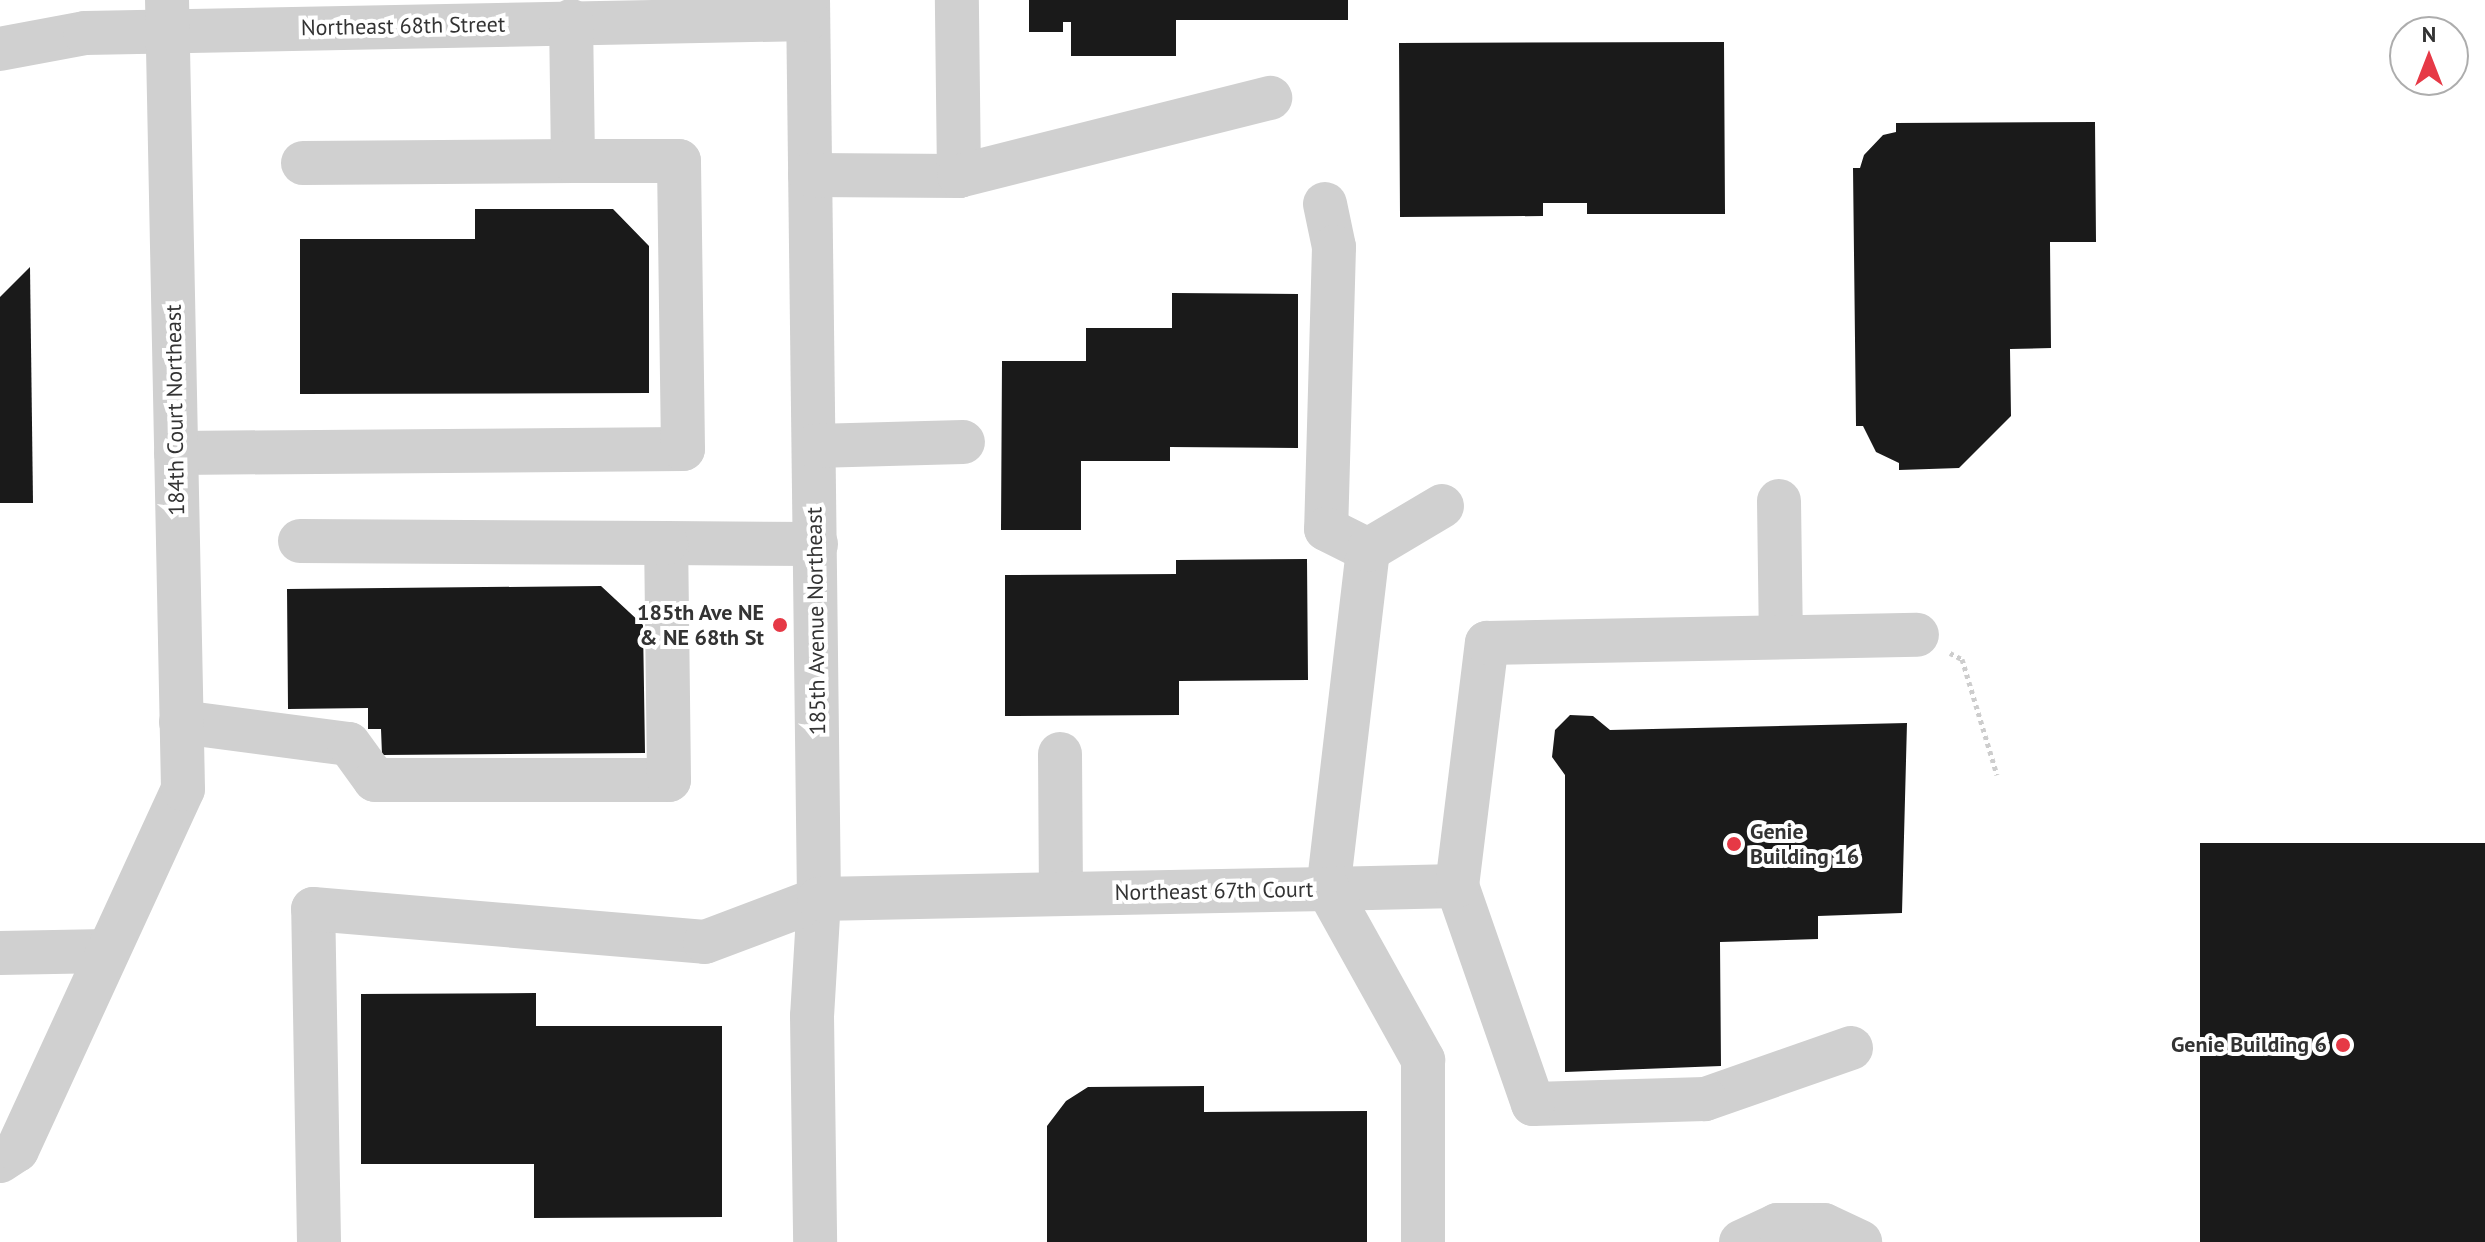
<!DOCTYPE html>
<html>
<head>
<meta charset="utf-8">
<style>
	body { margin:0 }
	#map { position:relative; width:2485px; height:1242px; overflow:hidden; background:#fff; font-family:"PT Sans",sans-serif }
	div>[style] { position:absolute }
	.building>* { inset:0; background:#1a1a1a; transform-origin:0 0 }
	.path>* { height:5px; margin-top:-2.5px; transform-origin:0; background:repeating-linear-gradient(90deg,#cdcdcd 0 4px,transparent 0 8px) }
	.minor>* { height:44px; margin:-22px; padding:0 22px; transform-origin:22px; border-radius:22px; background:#d0d0d0 }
	.dots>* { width:22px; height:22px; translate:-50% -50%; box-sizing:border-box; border:4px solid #fff; border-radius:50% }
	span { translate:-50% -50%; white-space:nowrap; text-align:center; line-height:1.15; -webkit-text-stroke:8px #fff; paint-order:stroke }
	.street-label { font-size:22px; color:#333 }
	.poi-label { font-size:22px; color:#333; font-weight:700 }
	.right { translate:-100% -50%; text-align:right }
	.left { translate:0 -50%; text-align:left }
	.north { position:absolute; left:2389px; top:16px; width:80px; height:80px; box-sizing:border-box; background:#fff; border:2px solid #adadad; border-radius:50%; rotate:0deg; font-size:22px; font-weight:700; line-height:32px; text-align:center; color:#333 }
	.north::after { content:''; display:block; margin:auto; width:28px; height:36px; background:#e63946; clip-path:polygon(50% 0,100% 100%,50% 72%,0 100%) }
</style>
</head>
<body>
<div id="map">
	<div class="building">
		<i style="clip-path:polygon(1029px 0,1348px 0,1348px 20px,1176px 20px,1176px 56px,1071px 56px,1071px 22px,1063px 22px,1063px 32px,1029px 32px)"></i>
		<i style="clip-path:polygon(1724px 42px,1725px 214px,1587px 214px,1587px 203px,1543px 203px,1543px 216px,1400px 217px,1399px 43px)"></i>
		<i style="clip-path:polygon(2095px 122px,2096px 242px,2050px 242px,2051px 348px,2010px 349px,2011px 416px,1959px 468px,1899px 470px,1899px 463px,1876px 452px,1863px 426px,1856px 426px,1853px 168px,1860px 168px,1864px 155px,1883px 135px,1896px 132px,1896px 123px)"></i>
		<i style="clip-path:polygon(475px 209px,613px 209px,649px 246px,649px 393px,300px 394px,300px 239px,475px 239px)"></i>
		<i style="clip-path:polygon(30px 267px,33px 503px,0 503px,0 297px)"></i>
		<i style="clip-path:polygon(1172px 293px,1298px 294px,1298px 448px,1170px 447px,1170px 461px,1081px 461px,1081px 530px,1001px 530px,1002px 361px,1086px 361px,1086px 328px,1172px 328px)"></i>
		<i style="clip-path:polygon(1307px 559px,1308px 680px,1179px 681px,1179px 715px,1005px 716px,1005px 575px,1176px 574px,1176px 560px)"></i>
		<i style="clip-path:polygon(601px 586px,643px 625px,645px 753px,382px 755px,381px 729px,368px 729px,368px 708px,288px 709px,287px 589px)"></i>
		<i style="clip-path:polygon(1570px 715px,1593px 716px,1610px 730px,1907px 723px,1902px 913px,1818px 916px,1818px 939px,1720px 942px,1721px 1066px,1565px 1072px,1565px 775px,1552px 757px,1555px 730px)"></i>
		<i style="left:2485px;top:843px;width:399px;height:285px;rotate:90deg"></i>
		<i style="clip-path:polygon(536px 993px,536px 1026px,722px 1026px,722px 1217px,534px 1218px,534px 1164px,361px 1164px,361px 994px)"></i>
		<i style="clip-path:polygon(1204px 1086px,1204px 1112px,1367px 1111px,1367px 1242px,1047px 1242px,1047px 1126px,1066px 1101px,1088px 1087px)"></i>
	</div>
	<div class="path">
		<i style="left:1950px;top:653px;width:13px;rotate:27deg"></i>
		<i style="left:1962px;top:659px;width:121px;rotate:73.2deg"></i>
	</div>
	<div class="minor">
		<i style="left:808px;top:0;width:899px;rotate:89.3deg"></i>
		<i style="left:819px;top:899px;width:117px;rotate:93.4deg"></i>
		<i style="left:812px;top:1016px;width:226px;rotate:89.2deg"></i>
		<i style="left:0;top:49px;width:86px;rotate:-10.7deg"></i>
		<i style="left:85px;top:33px;width:723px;rotate:-1.11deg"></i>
		<i style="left:303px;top:163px;width:270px;rotate:-0.4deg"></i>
		<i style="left:573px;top:161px;width:140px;rotate:-90.8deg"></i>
		<i style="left:810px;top:175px;width:149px;rotate:0.4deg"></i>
		<i style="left:959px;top:176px;width:176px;rotate:-90.7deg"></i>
		<i style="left:959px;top:176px;width:321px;rotate:-14.1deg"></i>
		<i style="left:1325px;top:204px;width:44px;rotate:78.2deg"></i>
		<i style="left:1334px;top:247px;width:282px;rotate:91.6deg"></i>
		<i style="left:1326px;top:529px;width:47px;rotate:26.6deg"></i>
		<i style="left:814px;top:446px;width:149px;rotate:-1.5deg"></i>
		<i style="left:176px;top:453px;width:507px;rotate:-0.45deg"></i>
		<i style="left:683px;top:449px;width:288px;rotate:-90.8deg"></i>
		<i style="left:679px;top:161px;width:106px;rotate:180deg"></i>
		<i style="left:1779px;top:501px;width:136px;rotate:89.2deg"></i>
		<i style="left:666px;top:543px;width:150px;rotate:0.4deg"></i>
		<i style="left:1368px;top:550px;width:341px;rotate:96.7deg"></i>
		<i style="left:1328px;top:889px;width:129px;rotate:-1.3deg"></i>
		<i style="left:1368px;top:550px;width:86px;rotate:-30.7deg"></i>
		<i style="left:181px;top:722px;width:169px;rotate:7.5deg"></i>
		<i style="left:349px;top:744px;width:44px;rotate:54.2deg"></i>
		<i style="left:375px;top:780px;width:294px"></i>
		<i style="left:669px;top:780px;width:237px;rotate:-90.7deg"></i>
		<i style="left:666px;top:543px;width:366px;rotate:-179.7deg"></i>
		<i style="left:1060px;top:754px;width:140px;rotate:89.6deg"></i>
		<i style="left:0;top:953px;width:108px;rotate:-1.1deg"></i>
		<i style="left:1851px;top:1048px;width:155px;rotate:160.7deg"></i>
		<i style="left:1705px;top:1099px;width:172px;rotate:178.3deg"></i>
		<i style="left:1533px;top:1104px;width:231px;rotate:-109.2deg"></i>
		<i style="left:1457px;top:886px;width:245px;rotate:-83deg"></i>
		<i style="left:1487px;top:643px;width:430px;rotate:-1.1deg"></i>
		<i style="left:0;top:1161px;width:20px;rotate:-33deg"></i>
		<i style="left:17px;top:1150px;width:397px;rotate:-65.3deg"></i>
		<i style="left:183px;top:789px;width:789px;rotate:-91.16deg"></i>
		<i style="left:319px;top:1242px;width:333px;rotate:-91deg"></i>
		<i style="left:313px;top:909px;width:393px;rotate:4.8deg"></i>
		<i style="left:705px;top:942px;width:122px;rotate:-20.7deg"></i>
		<i style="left:819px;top:899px;width:509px;rotate:-1.13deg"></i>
		<i style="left:1328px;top:889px;width:196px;rotate:60.9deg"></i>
		<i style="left:1423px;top:1060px;width:182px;rotate:90deg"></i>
		<i style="left:1741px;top:1242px;width:40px;rotate:-25deg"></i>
		<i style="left:1777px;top:1225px;width:47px"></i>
		<i style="left:1824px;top:1225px;width:40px;rotate:25deg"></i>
	</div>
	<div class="dots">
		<i style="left:780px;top:625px;background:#e63946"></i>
		<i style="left:1734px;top:844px;background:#e63946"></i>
		<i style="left:2343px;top:1045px;background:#e63946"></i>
	</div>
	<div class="street-label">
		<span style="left:403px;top:26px;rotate:-1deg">Northeast 68th Street</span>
		<span style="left:175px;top:410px;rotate:-91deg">184th Court Northeast</span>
		<span style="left:816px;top:621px;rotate:-91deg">185th Avenue Northeast</span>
		<span style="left:1214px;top:891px;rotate:-1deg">Northeast 67th Court</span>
	</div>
	<div class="poi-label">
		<span class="right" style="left:764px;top:625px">185th Ave NE<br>&amp; NE 68th St</span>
		<span class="left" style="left:1750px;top:844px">Genie<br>Building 16</span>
		<span class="right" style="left:2327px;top:1045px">Genie Building 6</span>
	</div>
	<div class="north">N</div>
</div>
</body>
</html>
